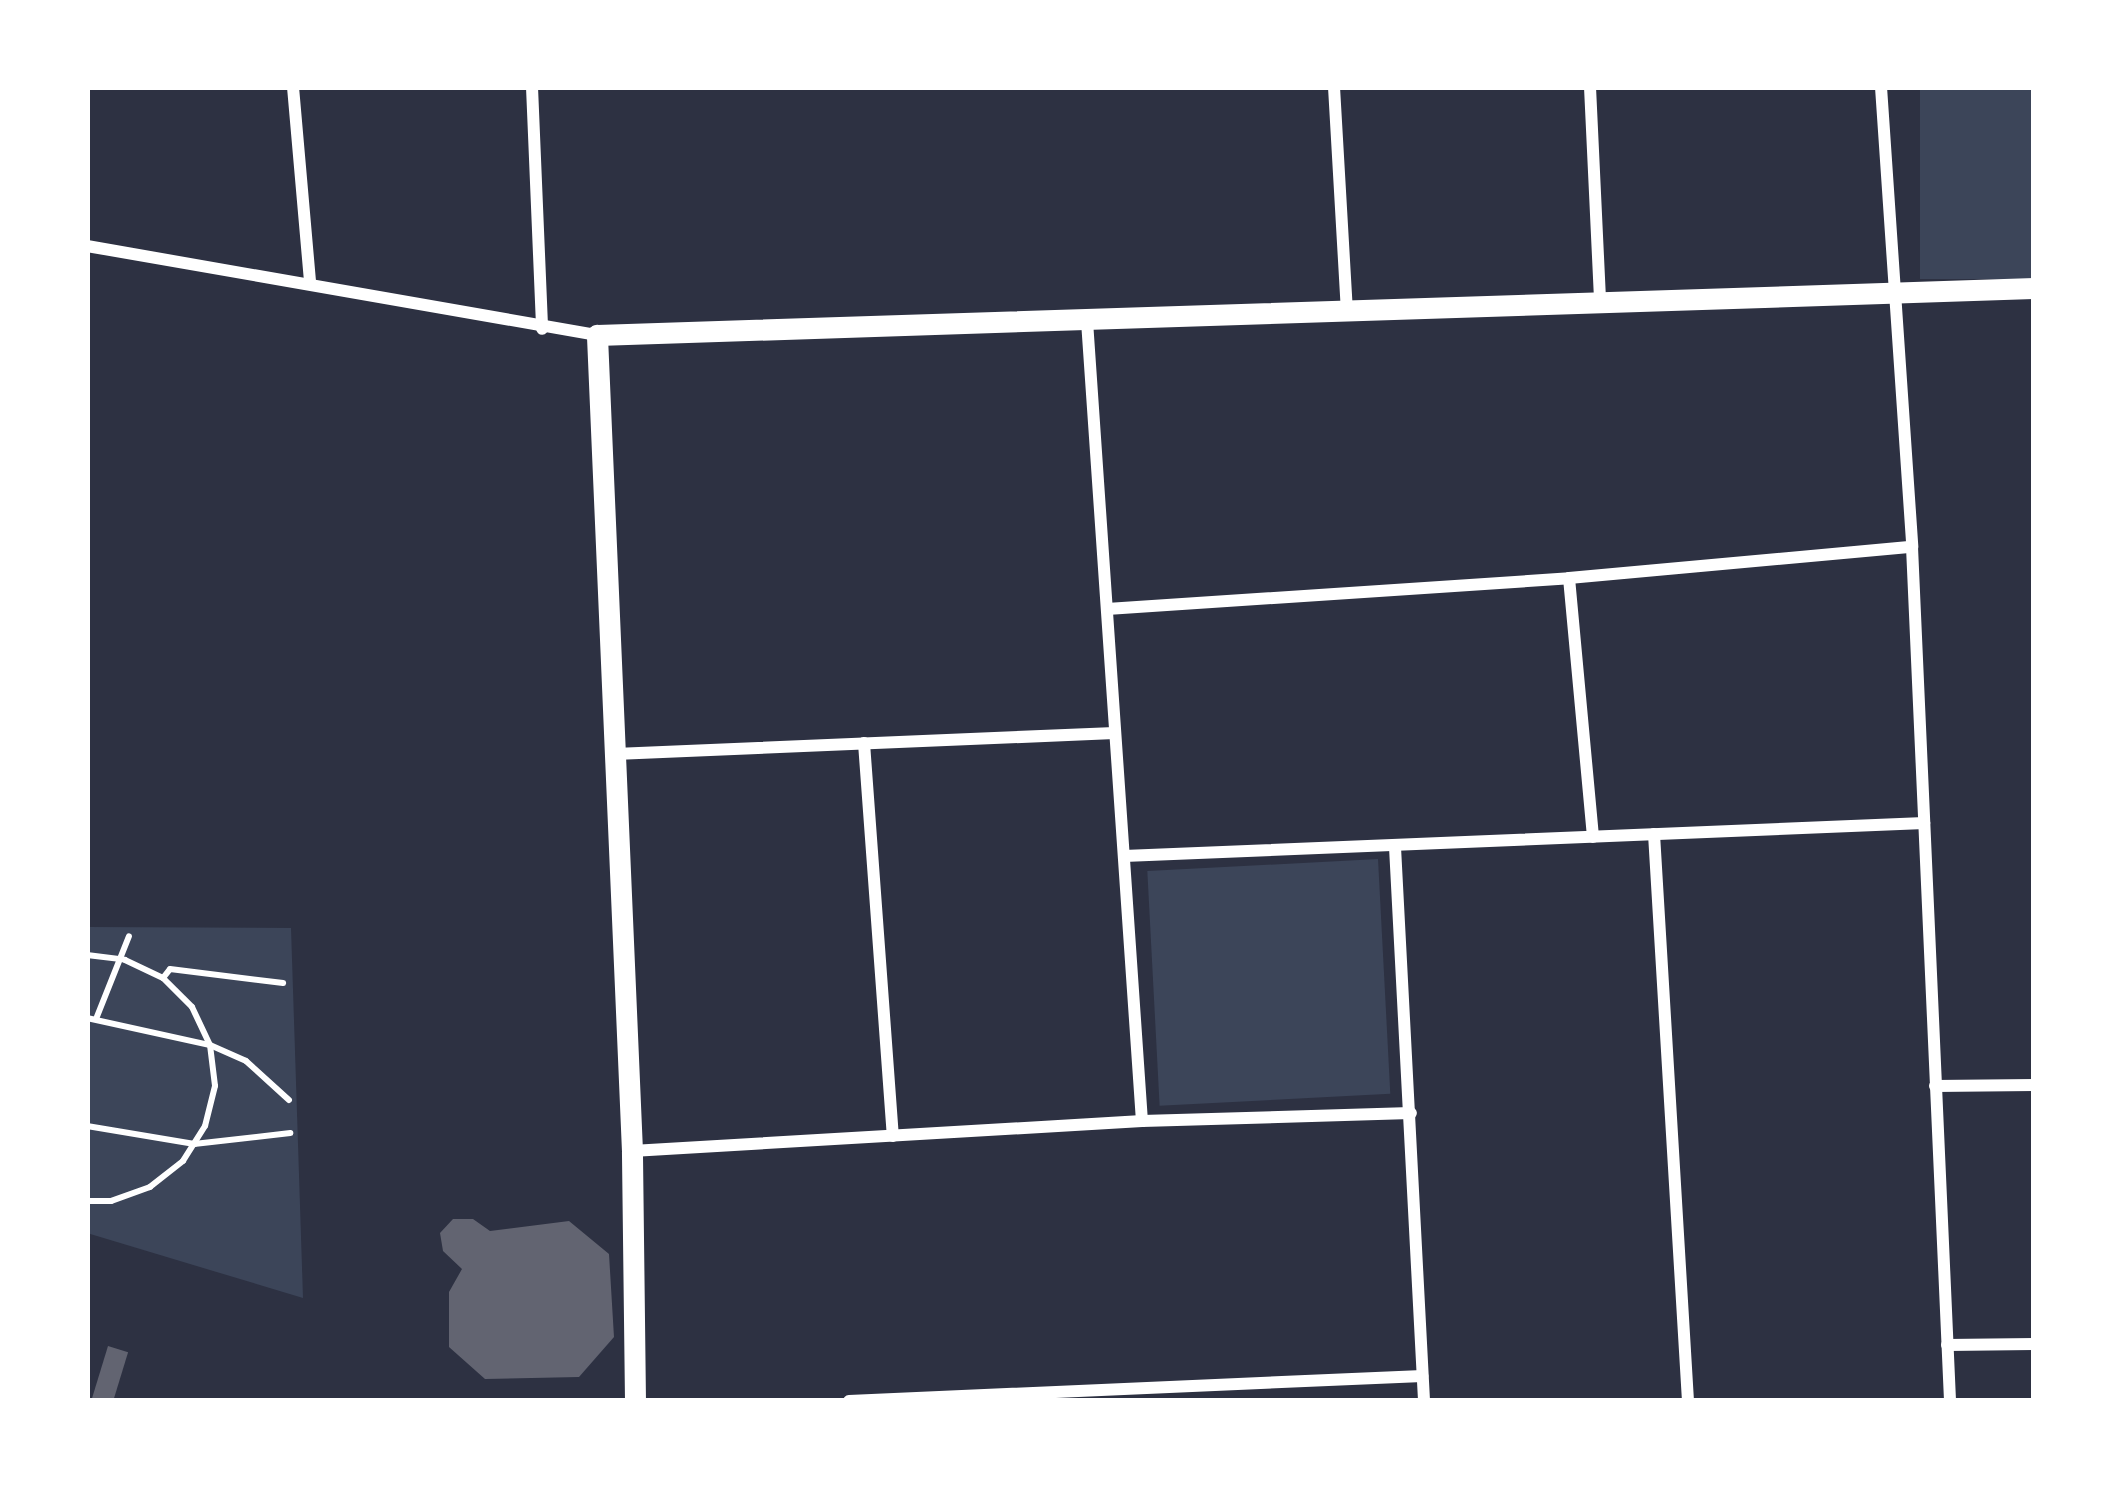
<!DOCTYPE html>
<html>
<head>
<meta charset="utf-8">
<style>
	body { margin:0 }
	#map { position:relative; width:2121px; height:1488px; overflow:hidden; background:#2d3142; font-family:Merriweather,serif }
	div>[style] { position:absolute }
	.green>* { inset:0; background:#3c4559; transform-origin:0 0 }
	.building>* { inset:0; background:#626471; transform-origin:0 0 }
	.path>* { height:6px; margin:-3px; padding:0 3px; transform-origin:3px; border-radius:3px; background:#fff }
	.minor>* { height:12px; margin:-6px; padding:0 6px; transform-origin:6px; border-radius:6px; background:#fff }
	.tertiary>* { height:21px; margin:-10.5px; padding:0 10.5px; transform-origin:10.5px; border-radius:10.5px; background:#fff }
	span { translate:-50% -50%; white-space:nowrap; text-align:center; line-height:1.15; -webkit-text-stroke:9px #fff; paint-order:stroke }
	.frame { position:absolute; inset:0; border:90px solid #fff; pointer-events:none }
</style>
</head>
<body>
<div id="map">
	<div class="green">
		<i style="left:1920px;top:87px;width:114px;height:192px"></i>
		<i style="left:1378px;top:859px;width:235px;height:231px;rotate:87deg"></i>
		<i style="clip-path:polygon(87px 927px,291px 928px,303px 1298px,87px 1233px)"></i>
	</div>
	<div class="building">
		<i style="clip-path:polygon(453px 1219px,473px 1219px,490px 1231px,569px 1221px,609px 1254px,614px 1337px,579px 1377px,485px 1379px,449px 1347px,449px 1292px,462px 1269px,443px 1251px,440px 1233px)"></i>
		<i style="left:108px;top:1346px;width:21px;height:57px;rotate:17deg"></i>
	</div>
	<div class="path">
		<i style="left:87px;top:955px;width:38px;rotate:7deg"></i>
		<i style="left:125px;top:960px;width:42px;rotate:25.3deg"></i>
		<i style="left:163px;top:978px;width:41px;rotate:45deg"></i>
		<i style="left:192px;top:1007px;width:42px;rotate:64.7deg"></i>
		<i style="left:210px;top:1045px;width:41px;rotate:83deg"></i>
		<i style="left:215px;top:1086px;width:41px;rotate:104deg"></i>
		<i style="left:205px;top:1126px;width:41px;rotate:122.2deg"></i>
		<i style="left:183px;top:1161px;width:42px;rotate:141.8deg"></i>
		<i style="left:150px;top:1187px;width:41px;rotate:160.3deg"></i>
		<i style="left:111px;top:1201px;width:24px;rotate:180deg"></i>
		<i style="left:163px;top:978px;width:11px;rotate:-52deg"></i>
		<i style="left:170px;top:969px;width:114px;rotate:7.1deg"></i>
		<i style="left:87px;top:1018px;width:126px;rotate:12.4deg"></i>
		<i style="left:210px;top:1045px;width:39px;rotate:24deg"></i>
		<i style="left:246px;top:1061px;width:58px;rotate:42.2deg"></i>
		<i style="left:96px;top:1019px;width:89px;rotate:-68.3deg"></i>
		<i style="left:87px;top:1126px;width:109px;rotate:9.5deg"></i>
		<i style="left:194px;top:1144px;width:97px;rotate:-6.5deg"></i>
	</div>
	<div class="minor">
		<i style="left:293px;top:87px;width:196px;rotate:85deg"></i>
		<i style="left:532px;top:87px;width:242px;rotate:87.6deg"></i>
		<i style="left:1334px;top:87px;width:223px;rotate:86.7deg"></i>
		<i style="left:1590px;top:87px;width:215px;rotate:87.3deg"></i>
		<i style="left:1881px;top:87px;width:461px;rotate:86.1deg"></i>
		<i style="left:1912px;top:547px;width:855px;rotate:87.45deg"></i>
		<i style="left:87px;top:246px;width:518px;rotate:9.9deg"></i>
		<i style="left:1087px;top:321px;width:802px;rotate:86.07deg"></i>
		<i style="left:1569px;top:578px;width:260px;rotate:84.7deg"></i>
		<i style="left:1107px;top:609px;width:463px;rotate:-3.8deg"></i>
		<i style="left:1569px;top:578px;width:344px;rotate:-5.2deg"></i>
		<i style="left:864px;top:743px;width:394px;rotate:85.8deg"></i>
		<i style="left:615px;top:754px;width:500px;rotate:-2.41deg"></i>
		<i style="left:1654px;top:834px;width:568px;rotate:86.57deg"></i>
		<i style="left:1395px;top:847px;width:555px;rotate:87deg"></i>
		<i style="left:1124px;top:856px;width:801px;rotate:-2.36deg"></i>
		<i style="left:1935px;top:1086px;width:99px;rotate:-0.6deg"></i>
		<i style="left:632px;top:1151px;width:511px;rotate:-3.37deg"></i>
		<i style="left:1142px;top:1121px;width:269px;rotate:-1.7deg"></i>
		<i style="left:1947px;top:1345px;width:87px;rotate:-0.7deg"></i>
		<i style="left:849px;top:1401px;width:574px;rotate:-2.5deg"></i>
	</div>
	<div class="tertiary">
		<i style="left:635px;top:1401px;width:250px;rotate:-90.7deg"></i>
		<i style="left:632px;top:1151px;width:817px;rotate:-92.46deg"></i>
		<i style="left:597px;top:335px;width:1438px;rotate:-1.87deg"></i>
	</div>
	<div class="frame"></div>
</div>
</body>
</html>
